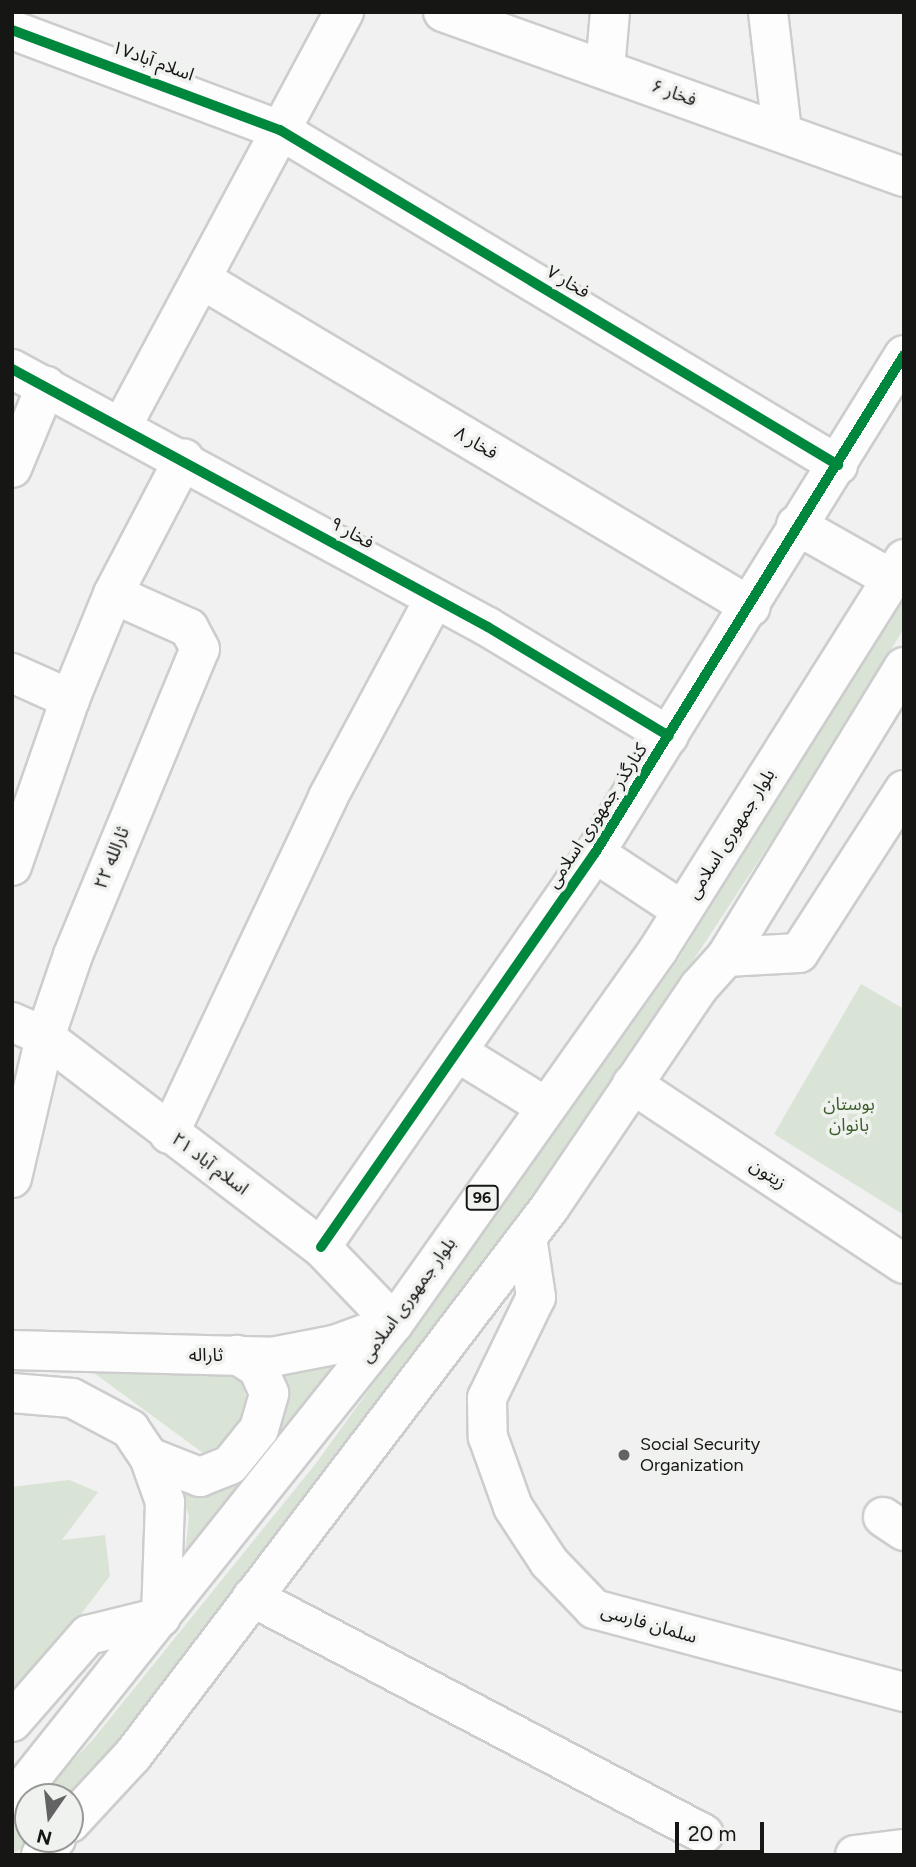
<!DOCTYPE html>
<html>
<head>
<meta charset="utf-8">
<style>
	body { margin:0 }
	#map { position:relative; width:916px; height:1867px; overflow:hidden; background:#f0f1f0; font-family:Figtree,"Noto Sans Arabic",sans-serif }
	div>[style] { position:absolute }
	.green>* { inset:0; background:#dae4d6 }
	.roads { filter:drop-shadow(2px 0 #cccdcc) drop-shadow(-2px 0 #cccdcc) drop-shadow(0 2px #cccdcc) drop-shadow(0 -2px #cccdcc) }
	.minor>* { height:38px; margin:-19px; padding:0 19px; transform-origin:19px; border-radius:19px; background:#fdfdfd }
	.major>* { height:38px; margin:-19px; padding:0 19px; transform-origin:19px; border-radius:19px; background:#fdfdfd }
	.cycleway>* { height:10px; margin:-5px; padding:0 5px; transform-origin:5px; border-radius:5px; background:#00873e }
	.dots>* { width:19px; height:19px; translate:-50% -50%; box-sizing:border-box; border:4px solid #f0f2ef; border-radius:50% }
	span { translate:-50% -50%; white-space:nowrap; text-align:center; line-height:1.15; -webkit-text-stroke:7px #f0f2ef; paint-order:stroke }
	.shield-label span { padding:2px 5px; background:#f0f2ef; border:2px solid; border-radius:5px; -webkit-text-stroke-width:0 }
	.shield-label { font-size:16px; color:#161615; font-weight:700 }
	.street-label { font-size:18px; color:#161615 }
	.park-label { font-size:18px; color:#3d5f2b }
	.poi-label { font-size:18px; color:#161615 }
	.left { translate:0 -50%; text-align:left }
	.frame { position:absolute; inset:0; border:14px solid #161615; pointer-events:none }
	.north { position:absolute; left:14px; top:1783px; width:70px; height:70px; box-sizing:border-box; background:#f0f2ef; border:2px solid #999a98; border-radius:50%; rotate:194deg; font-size:19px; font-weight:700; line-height:28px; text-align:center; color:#161615 }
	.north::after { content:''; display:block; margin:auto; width:24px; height:32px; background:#626362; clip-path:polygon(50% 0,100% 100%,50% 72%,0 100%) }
	.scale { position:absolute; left:675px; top:1822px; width:89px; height:32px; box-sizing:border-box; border:4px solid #161615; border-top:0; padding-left:9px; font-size:21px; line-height:24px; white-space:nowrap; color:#161615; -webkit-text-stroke:5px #f0f2ef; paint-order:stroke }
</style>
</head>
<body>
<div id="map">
	<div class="green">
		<i style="clip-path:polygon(904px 590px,904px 628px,807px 787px,605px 1095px,435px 1334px,132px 1726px,70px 1797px,39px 1797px,95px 1737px,317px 1462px,530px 1166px,678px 960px)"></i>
		<i style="clip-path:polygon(861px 984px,904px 1009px,904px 1215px,774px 1134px)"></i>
		<i style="clip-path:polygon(358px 1343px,184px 1564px,189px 1516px,176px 1484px,205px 1490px,284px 1395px,282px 1366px)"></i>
		<i style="clip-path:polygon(212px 1369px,242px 1382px,249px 1410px,236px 1437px,207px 1456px,90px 1370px)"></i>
		<i style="clip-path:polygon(69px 1480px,98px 1492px,62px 1540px,105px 1535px,110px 1576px,12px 1705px,12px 1487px)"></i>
		<i style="clip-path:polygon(28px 1809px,28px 1839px,34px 1839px,12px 1855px,12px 1826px)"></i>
	</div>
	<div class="roads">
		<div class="minor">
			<i style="left:443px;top:12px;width:490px;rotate:19.7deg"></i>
			<i style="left:768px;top:12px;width:121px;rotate:83.3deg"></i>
			<i style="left:12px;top:30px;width:286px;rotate:20.5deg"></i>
			<i style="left:280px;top:130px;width:651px;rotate:30.98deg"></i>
			<i style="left:605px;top:69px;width:57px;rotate:-85deg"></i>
			<i style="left:201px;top:279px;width:640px;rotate:30.81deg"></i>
			<i style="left:12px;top:369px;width:541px;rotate:28.46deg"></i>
			<i style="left:488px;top:627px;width:211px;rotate:31.1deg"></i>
			<i style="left:122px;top:426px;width:470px;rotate:-61.8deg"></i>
			<i style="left:12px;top:468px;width:89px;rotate:-67.5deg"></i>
			<i style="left:12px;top:673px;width:64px;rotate:24.1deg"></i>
			<i style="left:70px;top:699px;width:113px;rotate:-67.7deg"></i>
			<i style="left:113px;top:594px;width:153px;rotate:-62.4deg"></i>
			<i style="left:12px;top:866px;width:177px;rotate:-70.8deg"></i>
			<i style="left:726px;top:957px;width:73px;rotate:-3.1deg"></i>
			<i style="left:799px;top:953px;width:194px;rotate:-57.2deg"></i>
			<i style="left:12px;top:1022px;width:36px;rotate:24deg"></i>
			<i style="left:45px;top:1037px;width:347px;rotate:37.3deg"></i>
			<i style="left:321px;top:1247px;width:105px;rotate:46.2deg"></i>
			<i style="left:632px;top:1084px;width:326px;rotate:33.5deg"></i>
			<i style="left:169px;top:1134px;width:373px;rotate:-64.7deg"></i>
			<i style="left:328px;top:797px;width:225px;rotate:-61.8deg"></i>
			<i style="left:12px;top:1178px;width:145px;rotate:-76.8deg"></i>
			<i style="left:45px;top:1037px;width:87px;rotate:-71.1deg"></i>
			<i style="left:73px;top:955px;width:331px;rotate:-67.5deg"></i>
			<i style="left:200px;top:649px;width:24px;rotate:-118deg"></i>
			<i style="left:189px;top:628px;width:83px;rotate:-155.9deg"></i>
			<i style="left:527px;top:1237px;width:61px;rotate:81.5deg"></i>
			<i style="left:536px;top:1297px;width:112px;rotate:115.9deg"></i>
			<i style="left:487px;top:1398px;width:39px;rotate:89deg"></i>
			<i style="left:488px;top:1437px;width:74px;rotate:70.3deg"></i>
			<i style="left:513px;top:1507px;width:66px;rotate:56.8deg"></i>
			<i style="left:549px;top:1562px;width:65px;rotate:46.2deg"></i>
			<i style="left:594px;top:1609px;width:321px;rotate:15deg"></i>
			<i style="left:321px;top:1247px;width:480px;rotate:-55.2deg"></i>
			<i style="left:595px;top:853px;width:586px;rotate:-58.18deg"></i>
			<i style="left:883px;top:1517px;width:25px;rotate:34deg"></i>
			<i style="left:252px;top:1597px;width:510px;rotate:27.67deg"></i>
			<i style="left:12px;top:1722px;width:116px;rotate:-48.9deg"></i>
			<i style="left:88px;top:1635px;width:75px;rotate:-13.9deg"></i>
			<i style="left:855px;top:1855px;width:49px;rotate:-7deg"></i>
		</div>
		<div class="major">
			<i style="left:796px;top:525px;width:110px;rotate:29.4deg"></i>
			<i style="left:595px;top:853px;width:105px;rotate:33.4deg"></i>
			<i style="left:457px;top:1052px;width:105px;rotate:31.7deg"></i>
			<i style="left:12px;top:1350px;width:260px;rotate:1.5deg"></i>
			<i style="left:272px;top:1357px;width:63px;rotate:-11deg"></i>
			<i style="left:334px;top:1345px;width:64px;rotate:-20.1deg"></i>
			<i style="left:12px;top:1393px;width:60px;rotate:4.8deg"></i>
			<i style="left:72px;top:1398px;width:66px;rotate:28.1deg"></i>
			<i style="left:130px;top:1429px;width:34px;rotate:56deg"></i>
			<i style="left:149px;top:1457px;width:48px;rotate:70.4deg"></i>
			<i style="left:165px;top:1502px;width:115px;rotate:92deg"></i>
			<i style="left:149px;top:1457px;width:55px;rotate:21.4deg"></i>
			<i style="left:200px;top:1477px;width:32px;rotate:-22deg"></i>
			<i style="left:230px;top:1465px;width:46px;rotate:-51.1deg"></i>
			<i style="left:259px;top:1429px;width:37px;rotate:-74deg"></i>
			<i style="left:269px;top:1393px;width:27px;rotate:-114deg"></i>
			<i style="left:258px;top:1368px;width:25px;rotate:-148deg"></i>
			<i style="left:12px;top:1802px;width:613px;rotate:-51.43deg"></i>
			<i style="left:394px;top:1323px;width:457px;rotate:-54.7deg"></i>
			<i style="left:658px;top:950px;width:462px;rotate:-57.8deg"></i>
			<i style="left:70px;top:1823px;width:93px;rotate:-47.2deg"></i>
			<i style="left:133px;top:1755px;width:689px;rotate:-52.73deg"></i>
			<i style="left:550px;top:1207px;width:266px;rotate:-55.9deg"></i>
			<i style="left:699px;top:987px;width:40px;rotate:-48deg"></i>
			<i style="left:726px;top:957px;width:340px;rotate:-58.5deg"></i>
			<i style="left:41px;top:1855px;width:22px;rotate:-47deg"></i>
		</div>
	</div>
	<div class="cycleway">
		<i style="left:12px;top:30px;width:286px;rotate:20.5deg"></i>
		<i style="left:280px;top:130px;width:651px;rotate:30.98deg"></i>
		<i style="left:12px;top:369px;width:541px;rotate:28.46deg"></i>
		<i style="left:488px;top:627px;width:211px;rotate:31.1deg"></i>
		<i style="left:321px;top:1247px;width:480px;rotate:-55.2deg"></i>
		<i style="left:595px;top:853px;width:586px;rotate:-58.18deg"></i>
	</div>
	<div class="dots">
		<i style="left:624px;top:1455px;background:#626362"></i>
	</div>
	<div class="shield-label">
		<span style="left:482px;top:1198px">96</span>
	</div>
	<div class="street-label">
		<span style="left:153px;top:61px;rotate:20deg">اسلام آباد۱۷</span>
		<span style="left:674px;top:93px;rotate:20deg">فخار ۶</span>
		<span style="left:568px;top:282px;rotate:31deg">فخار ۷</span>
		<span style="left:476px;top:443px;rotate:31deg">فخار ۸</span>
		<span style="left:352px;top:533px;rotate:29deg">فخار ۹</span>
		<span style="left:597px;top:816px;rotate:-57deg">کنارگذر جمهوری اسلامی</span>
		<span style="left:731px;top:834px;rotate:-58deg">بلوار جمهوری اسلامی</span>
		<span style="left:112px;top:858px;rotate:-68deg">ثارالله ۲۲</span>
		<span style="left:210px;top:1164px;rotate:37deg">اسلام آباد ۲۱</span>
		<span style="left:768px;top:1174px;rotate:33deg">زیتون</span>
		<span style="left:408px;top:1300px;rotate:-54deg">بلوار جمهوری اسلامی</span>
		<span style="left:206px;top:1355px">ثاراله</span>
		<span style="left:649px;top:1624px;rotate:16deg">سلمان فارسی</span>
	</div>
	<div class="park-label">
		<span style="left:849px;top:1115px">بوستان<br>بانوان</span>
	</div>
	<div class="poi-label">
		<span class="left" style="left:640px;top:1455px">Social Security<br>Organization</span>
	</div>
	<div class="frame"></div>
	<div class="north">N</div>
	<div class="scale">20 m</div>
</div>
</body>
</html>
